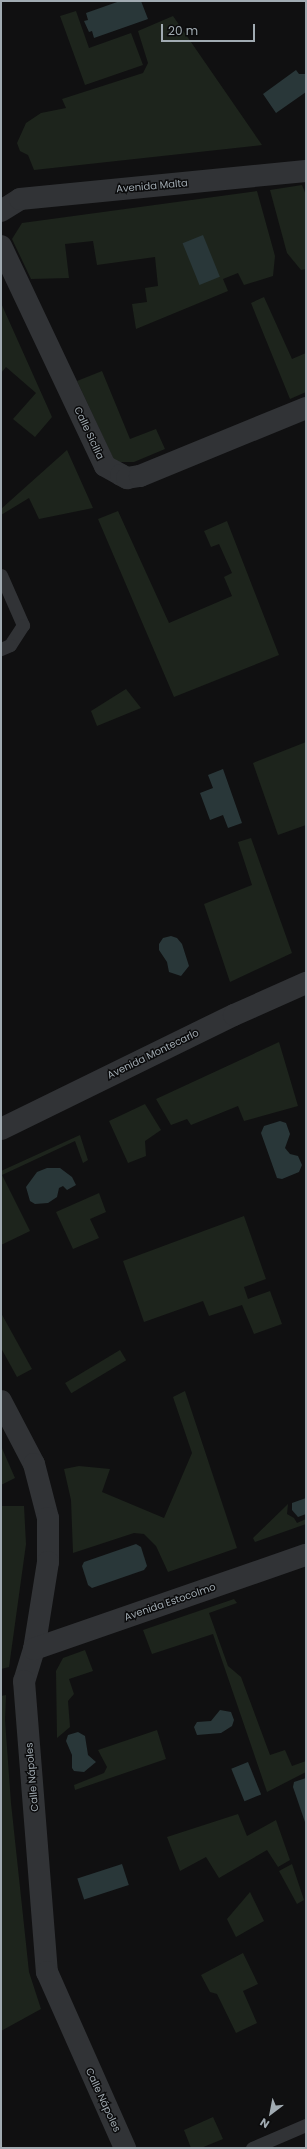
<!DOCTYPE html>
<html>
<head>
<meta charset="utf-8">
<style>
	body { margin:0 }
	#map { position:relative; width:307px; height:2149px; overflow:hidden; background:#101011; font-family:Poppins,sans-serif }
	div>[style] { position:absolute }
	.green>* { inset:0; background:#1d241c; transform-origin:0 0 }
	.water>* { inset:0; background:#293739; transform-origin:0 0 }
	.lane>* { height:13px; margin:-6.5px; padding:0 6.5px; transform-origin:6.5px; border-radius:6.5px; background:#313336 }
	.street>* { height:22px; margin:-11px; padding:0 11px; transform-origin:11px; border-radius:11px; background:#313336 }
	span { translate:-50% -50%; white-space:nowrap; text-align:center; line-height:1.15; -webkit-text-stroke:3px #0b0b0c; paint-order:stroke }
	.street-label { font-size:10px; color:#a1abb2 }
	.frame { position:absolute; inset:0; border:2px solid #a1abb2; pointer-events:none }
	.north { position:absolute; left:251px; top:2093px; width:40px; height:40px; -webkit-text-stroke:3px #0b0b0c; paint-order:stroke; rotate:212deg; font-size:11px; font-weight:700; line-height:16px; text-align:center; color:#a1abb2 }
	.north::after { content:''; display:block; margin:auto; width:14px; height:18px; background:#a1abb2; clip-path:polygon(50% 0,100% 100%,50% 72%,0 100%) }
	.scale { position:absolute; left:161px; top:24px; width:94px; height:18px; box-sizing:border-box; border:2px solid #a1abb2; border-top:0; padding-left:5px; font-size:12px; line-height:14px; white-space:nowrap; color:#a1abb2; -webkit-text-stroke:3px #0b0b0c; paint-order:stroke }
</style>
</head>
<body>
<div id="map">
	<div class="green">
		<i style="clip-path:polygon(76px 11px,89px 48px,131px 33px,143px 65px,85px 85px,60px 16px)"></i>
		<i style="clip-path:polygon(173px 16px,262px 145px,34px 170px,28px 155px,20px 151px,17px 143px,26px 123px,41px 113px,66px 108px,62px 99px,143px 73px,148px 63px,138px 31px)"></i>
		<i style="clip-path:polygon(302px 185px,306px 195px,306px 269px,301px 270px,287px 253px,270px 190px)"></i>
		<i style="clip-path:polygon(257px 191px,275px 256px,273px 276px,244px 285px,238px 273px,223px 279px,228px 291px,136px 329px,132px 304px,147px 302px,145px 288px,158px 286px,155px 257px,97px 265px,93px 241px,65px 244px,69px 278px,31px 279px,12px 239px,22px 223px)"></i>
		<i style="clip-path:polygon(264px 297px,292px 359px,306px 353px,306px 392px,290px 399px,251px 303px)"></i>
		<i style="clip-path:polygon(1px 303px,52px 417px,35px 437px,13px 419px,36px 393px,6px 367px,1px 373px)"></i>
		<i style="clip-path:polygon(102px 371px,130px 439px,156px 429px,165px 449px,134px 462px,119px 462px,113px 458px,77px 381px)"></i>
		<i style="clip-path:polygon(67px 450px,93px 508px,39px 519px,29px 498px,1px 515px,1px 509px)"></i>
		<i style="clip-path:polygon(118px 511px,169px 623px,232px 596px,224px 577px,232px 573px,219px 544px,211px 547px,204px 531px,227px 521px,279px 655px,174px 697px,98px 519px)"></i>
		<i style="clip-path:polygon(126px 689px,141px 708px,97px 726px,91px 711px)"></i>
		<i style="clip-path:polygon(306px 742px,306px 825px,278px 835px,253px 763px)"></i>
		<i style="clip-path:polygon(251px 838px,292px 953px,230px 982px,204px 904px,252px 885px,238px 842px)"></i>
		<i style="clip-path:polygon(279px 1042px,298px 1106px,244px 1121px,238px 1106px,191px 1125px,187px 1119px,171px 1125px,156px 1099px)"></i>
		<i style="clip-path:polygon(145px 1104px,161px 1130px,145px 1141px,146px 1156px,128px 1163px,109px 1121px)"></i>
		<i style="clip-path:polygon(80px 1135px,88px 1160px,83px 1163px,75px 1141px,2px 1175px,30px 1231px,1px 1245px,1px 1171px)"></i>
		<i style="clip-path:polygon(99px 1193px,106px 1212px,90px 1219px,99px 1238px,73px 1249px,56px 1212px)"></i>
		<i style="clip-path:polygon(244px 1216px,266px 1279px,244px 1287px,248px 1299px,270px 1291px,282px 1324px,254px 1334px,242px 1305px,209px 1316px,203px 1301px,144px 1322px,123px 1261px)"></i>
		<i style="clip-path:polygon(1px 1313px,32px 1369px,17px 1377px,1px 1348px)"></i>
		<i style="left:120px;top:1350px;width:12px;height:64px;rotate:59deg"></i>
		<i style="clip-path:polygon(185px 1391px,237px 1548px,168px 1572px,156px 1546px,144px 1534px,134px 1533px,73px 1553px,71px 1500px,64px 1469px,79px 1466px,110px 1469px,102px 1492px,164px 1518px,192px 1453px,173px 1397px)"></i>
		<i style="clip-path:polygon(1px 1446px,15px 1478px,1px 1485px)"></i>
		<i style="clip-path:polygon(288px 1504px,287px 1514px,294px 1518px,297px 1523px,306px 1519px,306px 1524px,255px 1542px,253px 1538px)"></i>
		<i style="clip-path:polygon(1px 1506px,24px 1506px,26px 1544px,9px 1667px,1px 1669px)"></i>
		<i style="clip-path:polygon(234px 1599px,237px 1603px,209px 1613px,228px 1666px,241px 1677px,270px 1755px,285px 1750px,292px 1766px,306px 1761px,306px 1772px,267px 1792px,213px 1634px,152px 1654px,143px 1630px)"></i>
		<i style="clip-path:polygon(85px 1650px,93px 1671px,69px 1679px,74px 1694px,68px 1701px,70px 1727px,57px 1738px,56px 1671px,63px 1658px)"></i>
		<i style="clip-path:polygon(6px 1695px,5px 1720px,11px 1803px,29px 1972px,41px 2009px,1px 2031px,1px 1696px)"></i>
		<i style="clip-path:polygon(157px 1730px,166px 1759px,75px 1790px,74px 1785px,104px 1773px,107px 1767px,98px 1750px)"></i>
		<i style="clip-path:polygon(238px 1814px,247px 1836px,276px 1820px,290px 1860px,278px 1867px,267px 1850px,219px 1878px,206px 1857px,180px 1871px,167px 1837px)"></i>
		<i style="clip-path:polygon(292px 1864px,304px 1900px,297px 1904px,279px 1871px)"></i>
		<i style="clip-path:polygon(250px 1892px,264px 1921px,236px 1937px,227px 1919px)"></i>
		<i style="clip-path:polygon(243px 1953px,258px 1984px,243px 1991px,257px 2023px,236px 2033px,217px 1994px,210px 1992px,201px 1975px)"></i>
		<i style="clip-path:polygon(213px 2117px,223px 2139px,201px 2148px,191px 2148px,184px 2130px)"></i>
	</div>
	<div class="water">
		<i style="clip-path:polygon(120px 1px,141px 1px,148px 19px,94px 38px,92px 31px,89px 32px,84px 21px,88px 20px,86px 13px)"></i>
		<i style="clip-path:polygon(296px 70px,299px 74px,306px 74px,306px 92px,276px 113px,263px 94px)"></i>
		<i style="left:203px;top:235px;width:45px;height:22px;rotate:68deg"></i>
		<i style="clip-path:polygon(223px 769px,242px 823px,228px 828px,223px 815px,210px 820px,200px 793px,213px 788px,208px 775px)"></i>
		<i style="clip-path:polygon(171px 936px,177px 938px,182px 944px,189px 966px,181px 976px,169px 972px,167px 962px,159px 950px,159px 944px,163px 938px)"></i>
		<i style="clip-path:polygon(280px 1121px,286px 1123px,290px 1134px,285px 1148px,290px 1154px,298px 1156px,302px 1165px,299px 1172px,282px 1179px,277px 1178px,261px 1133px,264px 1126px)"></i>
		<i style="clip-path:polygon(47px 1168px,60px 1168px,72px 1177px,76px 1185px,67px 1190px,63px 1186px,59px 1188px,57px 1197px,48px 1203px,35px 1204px,30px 1201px,26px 1187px,37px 1172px)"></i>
		<i style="clip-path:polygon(306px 1498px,306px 1514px,298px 1517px,292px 1510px,292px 1503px)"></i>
		<i style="clip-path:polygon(136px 1544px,141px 1547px,147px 1566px,144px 1570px,92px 1588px,88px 1585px,82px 1566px,84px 1562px)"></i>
		<i style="clip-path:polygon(220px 1710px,231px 1712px,234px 1720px,232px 1726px,221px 1733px,197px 1735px,194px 1727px,197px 1722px,211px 1721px)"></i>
		<i style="clip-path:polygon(78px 1732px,85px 1736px,88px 1755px,96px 1762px,84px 1772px,74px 1771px,72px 1768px,72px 1755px,66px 1741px,68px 1735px)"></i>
		<i style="left:248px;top:1762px;width:35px;height:18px;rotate:68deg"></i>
		<i style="clip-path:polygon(306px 1778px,306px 1825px,293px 1787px,294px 1782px)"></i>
		<i style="left:122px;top:1864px;width:22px;height:47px;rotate:72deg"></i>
	</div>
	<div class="lane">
		<i style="left:1px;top:575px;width:55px;rotate:66.3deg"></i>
		<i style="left:23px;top:625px;width:24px;rotate:123deg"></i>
		<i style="left:10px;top:645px;width:10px;rotate:156deg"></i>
		<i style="left:252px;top:2148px;width:59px;rotate:-23.1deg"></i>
	</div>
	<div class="street">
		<i style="left:1px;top:211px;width:22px;rotate:-32deg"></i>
		<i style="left:20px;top:199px;width:287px;rotate:-5.6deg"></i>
		<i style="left:1px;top:246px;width:243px;rotate:64.7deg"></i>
		<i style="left:105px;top:466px;width:18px;rotate:29deg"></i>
		<i style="left:121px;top:475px;width:7px;rotate:27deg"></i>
		<i style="left:127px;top:478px;width:13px;rotate:-9deg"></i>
		<i style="left:140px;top:476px;width:179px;rotate:-22.3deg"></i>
		<i style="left:1px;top:1129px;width:259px;rotate:-26.1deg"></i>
		<i style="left:234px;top:1015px;width:79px;rotate:-24deg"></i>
		<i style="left:1px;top:1401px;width:71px;rotate:62.4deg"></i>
		<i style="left:34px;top:1464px;width:56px;rotate:75.5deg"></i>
		<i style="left:48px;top:1518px;width:44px;rotate:90deg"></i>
		<i style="left:48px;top:1562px;width:88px;rotate:99.1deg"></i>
		<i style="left:34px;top:1649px;width:34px;rotate:107deg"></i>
		<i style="left:24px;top:1681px;width:292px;rotate:85.5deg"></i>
		<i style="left:47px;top:1972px;width:193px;rotate:66.1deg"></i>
		<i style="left:34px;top:1649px;width:288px;rotate:-19.1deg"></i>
	</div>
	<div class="street-label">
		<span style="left:152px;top:186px;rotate:-5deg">Avenida Malta</span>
		<span style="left:89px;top:433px;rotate:65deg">Calle Sicilia</span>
		<span style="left:153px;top:1054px;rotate:-26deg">Avenida Montecarlo</span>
		<span style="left:170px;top:1602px;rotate:-19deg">Avenida Estocolmo</span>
		<span style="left:32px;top:1777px;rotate:-95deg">Calle Nápoles</span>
		<span style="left:103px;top:2100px;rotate:65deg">Calle Nápoles</span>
	</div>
	<div class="frame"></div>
	<div class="north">N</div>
	<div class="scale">20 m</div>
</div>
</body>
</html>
